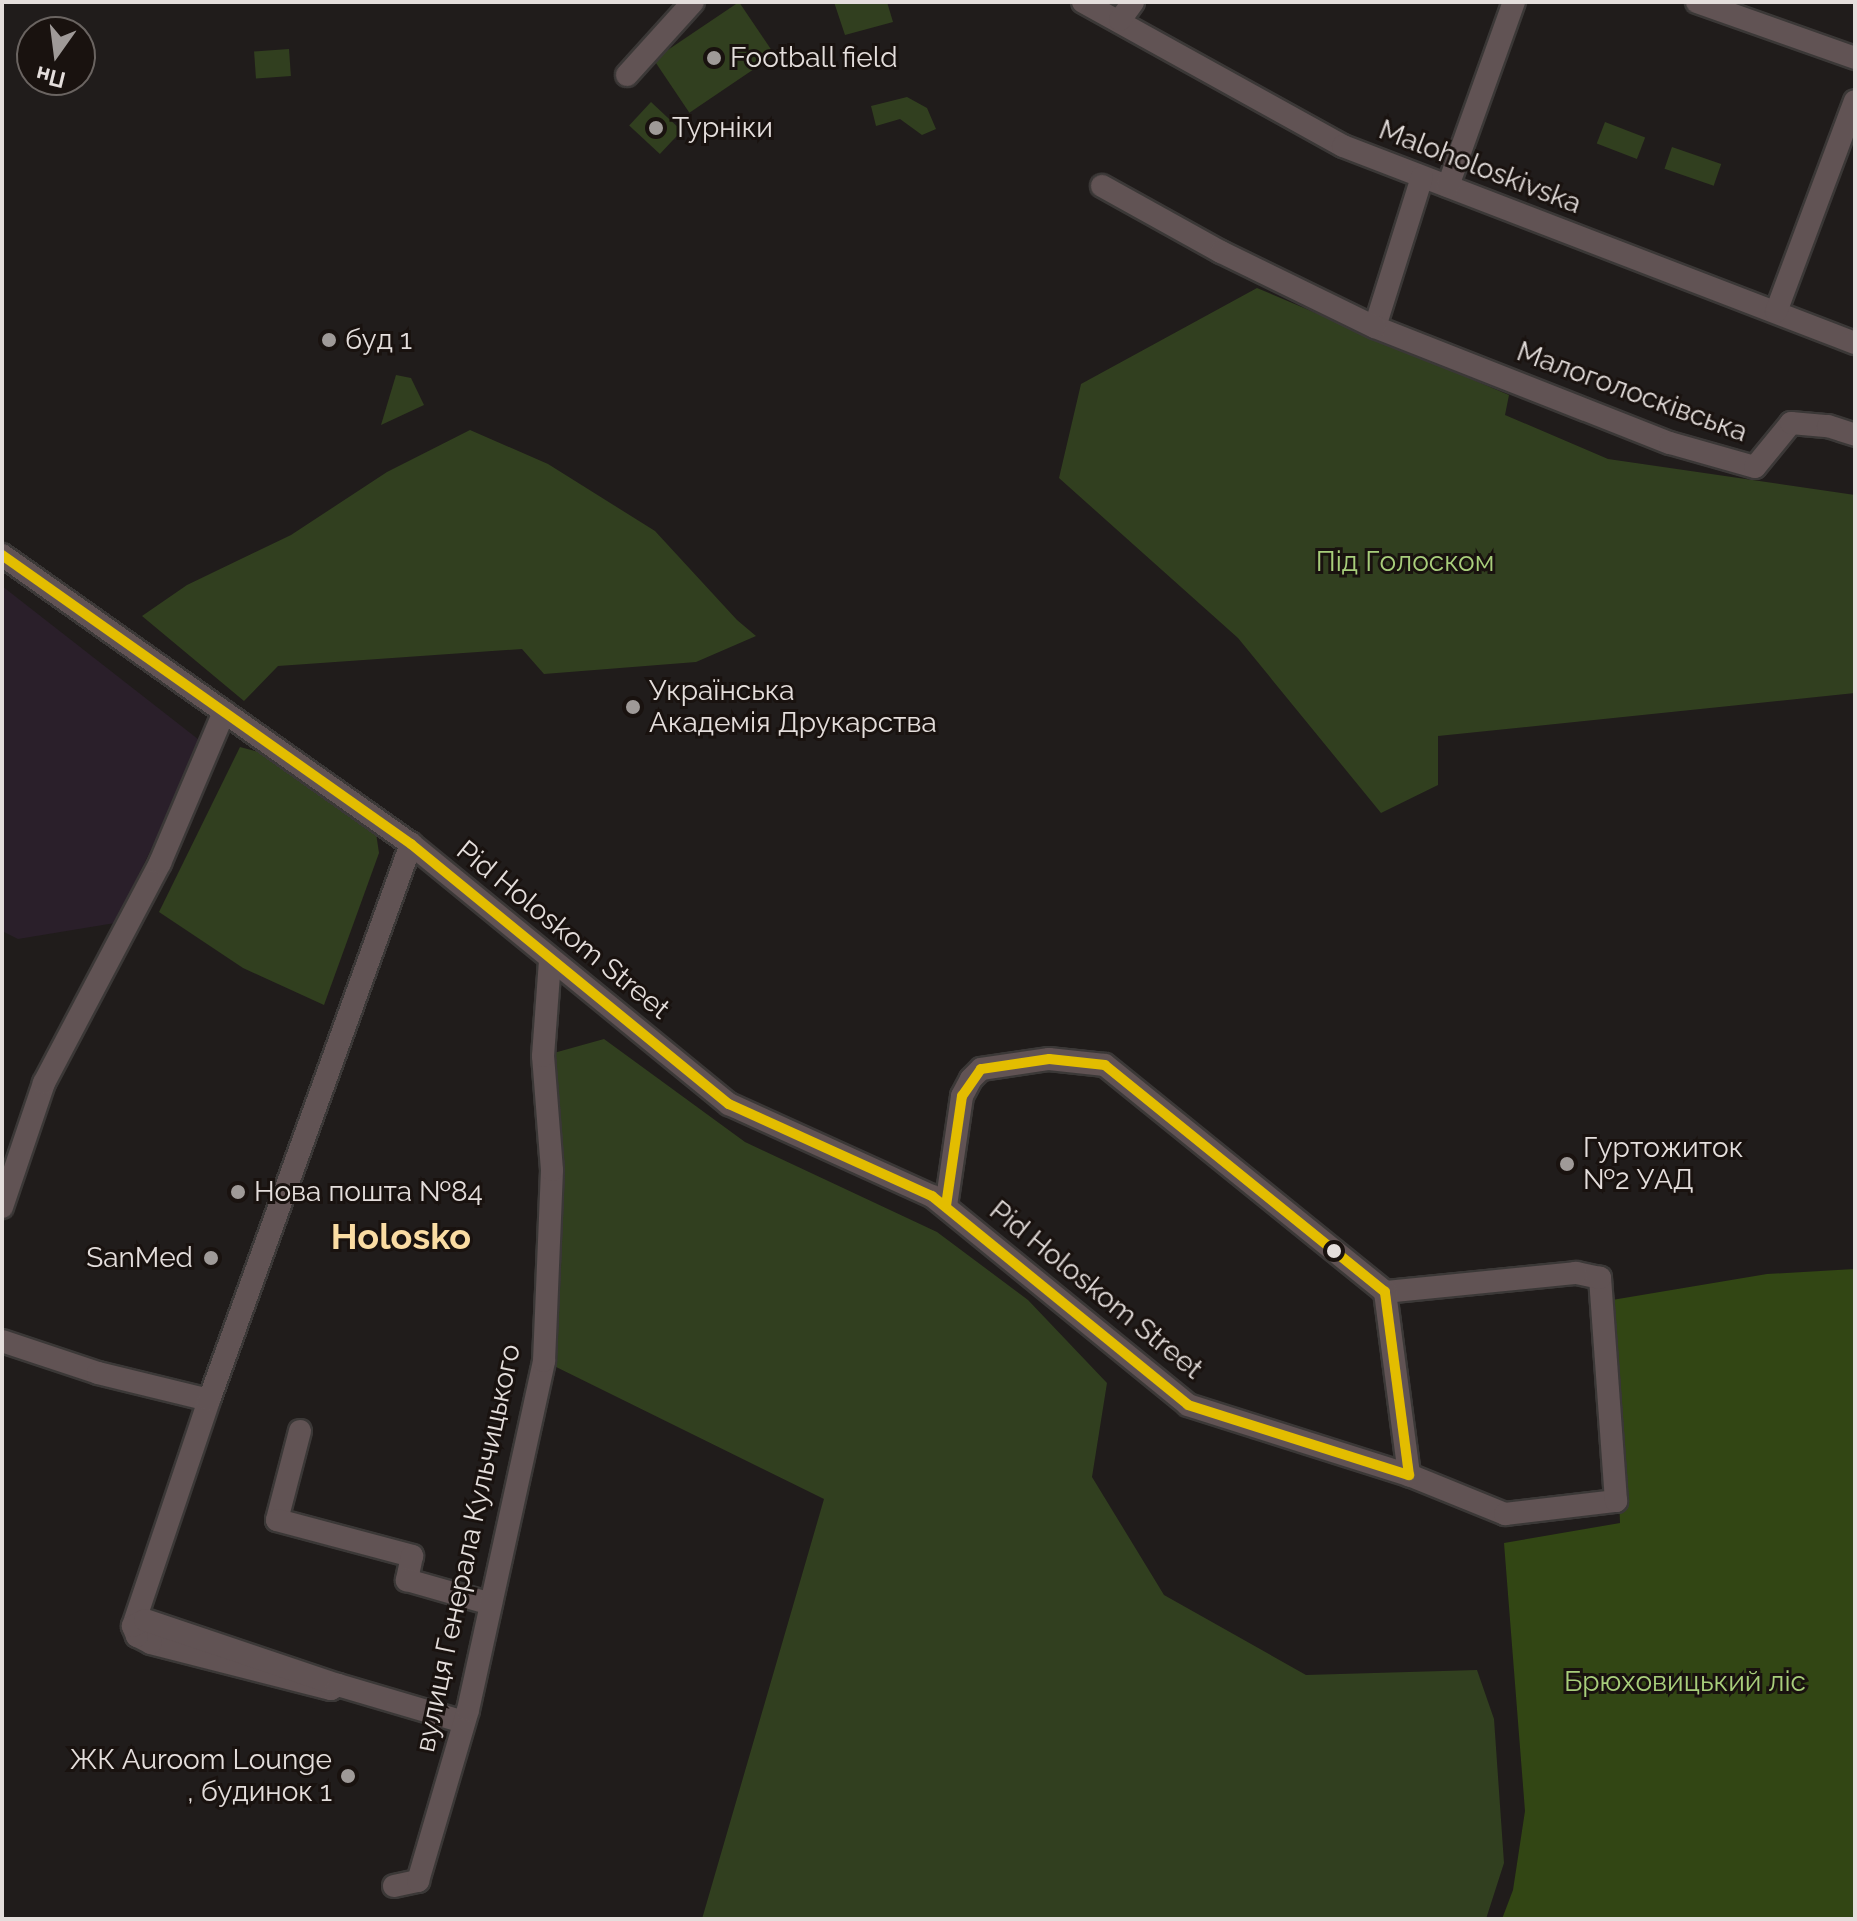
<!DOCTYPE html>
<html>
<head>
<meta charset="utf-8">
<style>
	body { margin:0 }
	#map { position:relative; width:1857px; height:1921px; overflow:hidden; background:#201c1b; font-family:Raleway,sans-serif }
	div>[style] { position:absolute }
	.industrial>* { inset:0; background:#2a1f2a }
	.green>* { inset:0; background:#313f1f; transform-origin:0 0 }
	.forest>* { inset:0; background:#324614 }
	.roads { filter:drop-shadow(2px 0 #3b3837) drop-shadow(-2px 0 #3b3837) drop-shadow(0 2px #3b3837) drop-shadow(0 -2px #3b3837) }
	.minor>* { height:22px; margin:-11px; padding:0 11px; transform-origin:11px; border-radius:11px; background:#615354 }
	.bus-1>* { height:10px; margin:-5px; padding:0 5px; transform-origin:5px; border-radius:5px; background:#e3bd00 }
	.dots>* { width:22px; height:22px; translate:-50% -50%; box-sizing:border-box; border:4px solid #19120f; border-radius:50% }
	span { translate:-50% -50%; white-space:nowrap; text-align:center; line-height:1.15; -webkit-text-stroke:6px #19120f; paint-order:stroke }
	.poi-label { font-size:28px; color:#e4dedc }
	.left { translate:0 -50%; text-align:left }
	.right { translate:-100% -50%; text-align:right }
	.street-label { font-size:28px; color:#e4dedc }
	.park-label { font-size:28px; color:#a8ce7b }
	.district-label { font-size:36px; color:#fadca3; font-weight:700 }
	.frame { position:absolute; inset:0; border:4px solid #e4dedc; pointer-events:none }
	.north { position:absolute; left:16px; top:16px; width:80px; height:80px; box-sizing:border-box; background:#19120f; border:2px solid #6a6461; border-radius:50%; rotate:194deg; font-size:22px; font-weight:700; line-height:32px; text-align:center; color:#e4dedc }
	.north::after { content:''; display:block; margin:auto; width:28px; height:36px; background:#9f9a98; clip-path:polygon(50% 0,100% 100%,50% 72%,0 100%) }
</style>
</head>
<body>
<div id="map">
	<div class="industrial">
		<i style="clip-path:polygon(2px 586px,203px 743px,115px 923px,18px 939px,2px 931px)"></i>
	</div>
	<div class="green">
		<i style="left:739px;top:2px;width:64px;height:103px;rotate:56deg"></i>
		<i style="clip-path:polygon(834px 2px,887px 2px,893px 22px,845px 35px)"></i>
		<i style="left:289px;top:49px;width:27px;height:35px;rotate:86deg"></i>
		<i style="clip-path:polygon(907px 97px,927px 108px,936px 129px,922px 135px,900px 119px,876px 126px,871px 106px)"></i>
		<i style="left:651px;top:102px;width:42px;height:32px;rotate:43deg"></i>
		<i style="left:1605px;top:122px;width:43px;height:23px;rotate:21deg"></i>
		<i style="left:1672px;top:147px;width:52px;height:23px;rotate:19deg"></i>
		<i style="clip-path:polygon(1257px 288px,1509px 395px,1505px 415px,1608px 459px,1855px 495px,1855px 693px,1438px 736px,1438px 785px,1381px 813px,1238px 638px,1059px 478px,1081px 384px)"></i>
		<i style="clip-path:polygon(396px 375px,411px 378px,424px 405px,381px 425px)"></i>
		<i style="clip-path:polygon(470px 430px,548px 464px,655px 531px,737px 620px,756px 636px,696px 662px,544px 674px,522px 649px,278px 666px,244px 701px,142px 616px,187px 585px,291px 535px,387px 472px)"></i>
		<i style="clip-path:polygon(240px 747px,267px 754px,376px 833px,379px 853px,324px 1005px,243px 968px,159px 912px)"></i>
		<i style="clip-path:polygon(604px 1039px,745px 1142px,937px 1232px,1028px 1300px,1107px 1383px,1092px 1477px,1164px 1595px,1306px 1675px,1477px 1670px,1494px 1719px,1504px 1863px,1486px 1919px,702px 1919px,824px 1499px,544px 1361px,543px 1056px)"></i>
	</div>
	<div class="forest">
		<i style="clip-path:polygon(1855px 1269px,1855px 1919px,1502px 1919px,1513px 1890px,1525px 1811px,1504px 1543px,1620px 1523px,1612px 1300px,1767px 1274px)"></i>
	</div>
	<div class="roads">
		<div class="minor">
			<i style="left:1083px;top:2px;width:297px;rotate:29deg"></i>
			<i style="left:1343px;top:146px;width:549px;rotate:21.05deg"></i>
			<i style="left:1697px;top:2px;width:168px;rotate:19.5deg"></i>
			<i style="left:1120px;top:20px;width:22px;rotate:-54deg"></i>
			<i style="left:627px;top:75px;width:98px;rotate:-47.9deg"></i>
			<i style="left:1422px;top:177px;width:157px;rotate:107.4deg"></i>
			<i style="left:1375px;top:327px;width:317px;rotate:21.5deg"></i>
			<i style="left:1670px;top:443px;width:88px;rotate:15.8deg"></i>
			<i style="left:1755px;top:467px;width:57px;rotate:-50.7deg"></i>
			<i style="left:1791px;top:423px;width:37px;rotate:5deg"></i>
			<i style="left:1828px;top:426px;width:28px;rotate:18deg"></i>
			<i style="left:1102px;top:186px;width:136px;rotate:29deg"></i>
			<i style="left:1221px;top:252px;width:171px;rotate:26deg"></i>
			<i style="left:1448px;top:186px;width:195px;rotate:-70.3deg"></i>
			<i style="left:1776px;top:312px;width:225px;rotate:-69.5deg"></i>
			<i style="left:2px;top:555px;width:501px;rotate:35.25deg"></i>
			<i style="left:411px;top:844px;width:411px;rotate:39.3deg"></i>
			<i style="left:729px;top:1104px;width:223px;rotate:24.4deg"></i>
			<i style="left:932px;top:1196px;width:330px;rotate:39.2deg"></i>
			<i style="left:1188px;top:1405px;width:232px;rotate:17.6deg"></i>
			<i style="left:1409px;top:1475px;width:104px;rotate:22.1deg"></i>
			<i style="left:1505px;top:1514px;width:112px;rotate:-6.7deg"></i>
			<i style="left:1616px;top:1501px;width:224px;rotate:-94.1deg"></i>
			<i style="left:1600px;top:1278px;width:25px;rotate:-168deg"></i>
			<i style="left:1576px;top:1273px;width:192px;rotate:174.3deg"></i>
			<i style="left:946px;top:1206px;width:111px;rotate:-81.7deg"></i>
			<i style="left:962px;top:1096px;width:19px;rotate:-62deg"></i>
			<i style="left:971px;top:1079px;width:14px;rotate:-45deg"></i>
			<i style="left:981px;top:1069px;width:69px;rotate:-8.4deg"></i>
			<i style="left:1049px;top:1059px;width:56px;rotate:6.1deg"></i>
			<i style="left:1105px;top:1065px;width:360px;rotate:39deg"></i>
			<i style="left:1385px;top:1292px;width:185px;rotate:82.5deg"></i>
			<i style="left:2px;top:1207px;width:131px;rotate:-71.3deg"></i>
			<i style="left:44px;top:1083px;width:249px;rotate:-62.2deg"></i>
			<i style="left:160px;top:863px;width:164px;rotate:-67deg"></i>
			<i style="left:2px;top:1341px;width:101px;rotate:18.4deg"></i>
			<i style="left:98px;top:1373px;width:114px;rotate:13.7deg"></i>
			<i style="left:300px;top:1431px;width:92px;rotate:104.5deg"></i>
			<i style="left:277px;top:1520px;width:140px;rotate:14.9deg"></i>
			<i style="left:412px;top:1556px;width:25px;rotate:102deg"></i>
			<i style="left:407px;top:1580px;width:87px;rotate:15.9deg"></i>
			<i style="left:133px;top:1626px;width:238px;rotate:-71.4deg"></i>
			<i style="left:209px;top:1400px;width:592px;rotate:-70.03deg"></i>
			<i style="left:338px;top:1685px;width:8px;rotate:150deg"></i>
			<i style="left:331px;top:1689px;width:186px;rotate:-165.7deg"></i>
			<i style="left:151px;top:1643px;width:16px;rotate:-153deg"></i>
			<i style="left:137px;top:1636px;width:11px;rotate:-112deg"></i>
			<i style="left:133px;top:1626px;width:13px;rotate:-27deg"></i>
			<i style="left:145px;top:1620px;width:204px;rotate:18.6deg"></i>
			<i style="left:338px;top:1685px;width:131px;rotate:16.4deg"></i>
			<i style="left:394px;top:1886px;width:25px;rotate:-12deg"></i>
			<i style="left:418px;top:1881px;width:178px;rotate:-73.7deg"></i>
			<i style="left:468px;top:1710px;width:357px;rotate:-77.7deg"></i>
			<i style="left:544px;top:1361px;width:191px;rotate:-87.6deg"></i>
			<i style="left:552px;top:1170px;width:114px;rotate:-94.5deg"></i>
			<i style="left:543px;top:1056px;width:96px;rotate:-85.8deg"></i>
		</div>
	</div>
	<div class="bus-1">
		<i style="left:2px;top:555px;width:501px;rotate:35.25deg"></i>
		<i style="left:411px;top:844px;width:411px;rotate:39.3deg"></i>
		<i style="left:729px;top:1104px;width:223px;rotate:24.4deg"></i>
		<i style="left:932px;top:1196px;width:330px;rotate:39.2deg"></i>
		<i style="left:1188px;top:1405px;width:232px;rotate:17.6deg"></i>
		<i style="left:1409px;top:1475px;width:185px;rotate:-97.5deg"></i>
		<i style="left:1385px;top:1292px;width:360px;rotate:-141deg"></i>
		<i style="left:1105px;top:1065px;width:56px;rotate:-173.9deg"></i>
		<i style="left:1049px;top:1059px;width:69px;rotate:171.6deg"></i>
		<i style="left:981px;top:1069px;width:33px;rotate:125deg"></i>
		<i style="left:962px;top:1096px;width:111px;rotate:98.3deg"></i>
	</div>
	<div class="dots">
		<i style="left:714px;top:58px;background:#9f9a98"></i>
		<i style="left:656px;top:128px;background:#9f9a98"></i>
		<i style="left:329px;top:340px;background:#9f9a98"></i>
		<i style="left:633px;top:707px;background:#9f9a98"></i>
		<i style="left:1567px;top:1164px;background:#9f9a98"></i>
		<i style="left:238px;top:1192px;background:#9f9a98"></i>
		<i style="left:1334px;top:1251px;background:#e4dedc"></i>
		<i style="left:211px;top:1258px;background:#9f9a98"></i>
		<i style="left:348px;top:1776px;background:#9f9a98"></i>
	</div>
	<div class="poi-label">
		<span class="left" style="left:730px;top:58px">Football field</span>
		<span class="left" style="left:672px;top:128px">Турніки</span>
		<span class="left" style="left:345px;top:340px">буд 1</span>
		<span class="left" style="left:649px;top:707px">Українська<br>Академія Друкарства</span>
		<span class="left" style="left:1583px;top:1164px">Гуртожиток<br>№2 УАД</span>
		<span class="left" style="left:254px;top:1192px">Нова пошта №84</span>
		<span class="right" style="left:193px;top:1258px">SanMed</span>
		<span class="right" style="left:332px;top:1776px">ЖК Auroom Lounge<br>, будинок 1</span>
	</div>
	<div class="street-label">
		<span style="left:1480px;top:167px;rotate:21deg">Maloholoskivska</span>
		<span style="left:1632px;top:392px;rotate:20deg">Малоголосківська</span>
		<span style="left:563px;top:930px;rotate:39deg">Pid Holoskom Street</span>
		<span style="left:1096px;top:1290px;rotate:39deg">Pid Holoskom Street</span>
		<span style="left:468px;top:1548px;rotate:-78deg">вулиця Генерала Кульчицького</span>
	</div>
	<div class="park-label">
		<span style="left:1405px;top:562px">Під Голоском</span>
		<span style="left:1685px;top:1682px">Брюховицький ліс</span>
	</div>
	<div class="district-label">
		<span style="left:401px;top:1237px">Holosko</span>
	</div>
	<div class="frame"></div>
	<div class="north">Пн</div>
</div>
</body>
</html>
